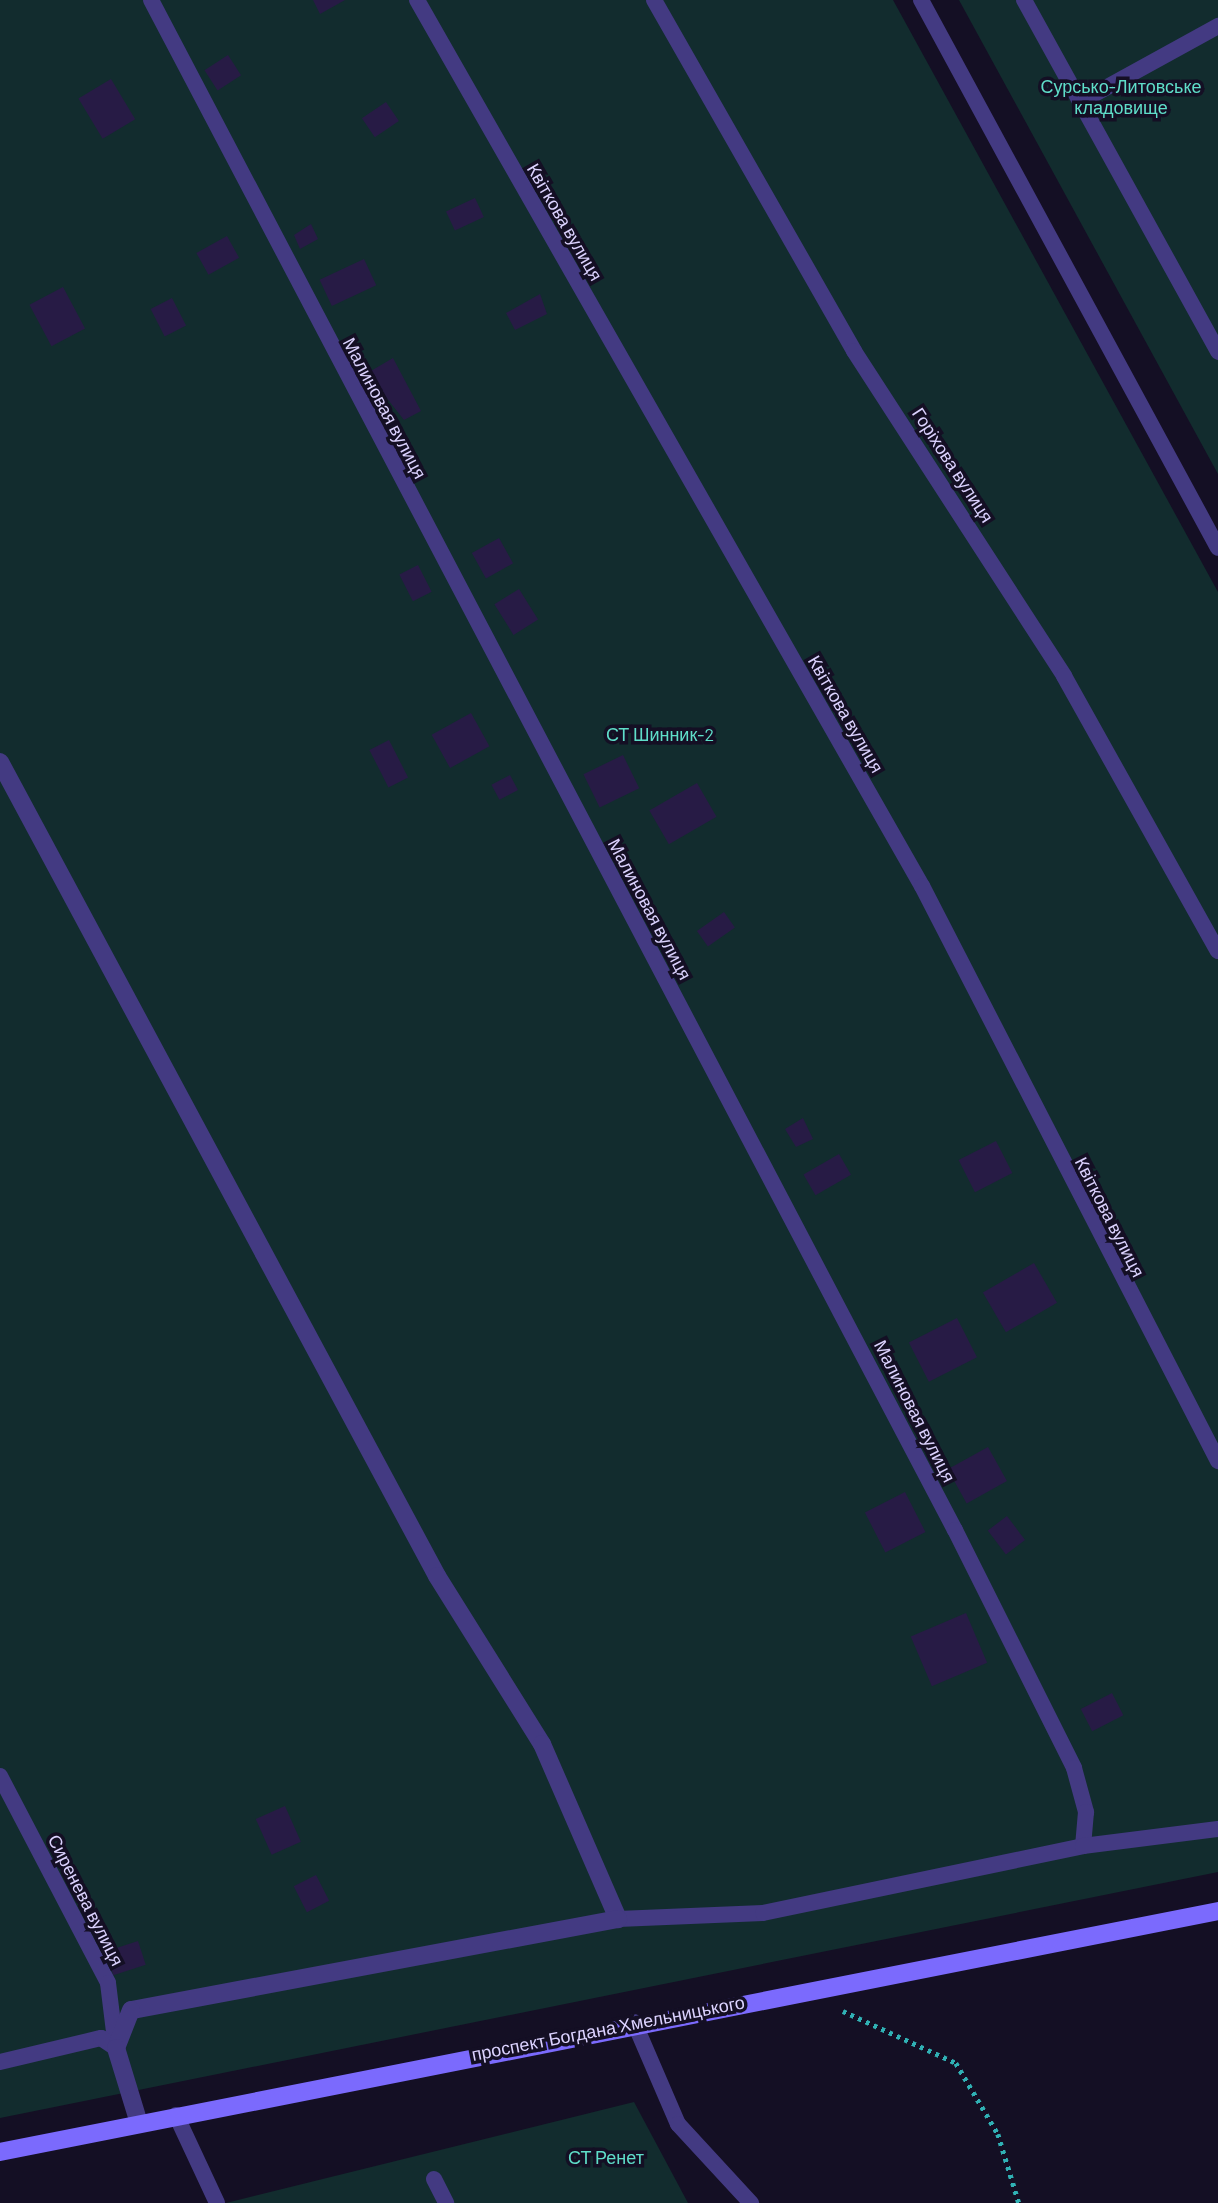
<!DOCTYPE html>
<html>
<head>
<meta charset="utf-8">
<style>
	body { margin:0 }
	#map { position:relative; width:1218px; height:2203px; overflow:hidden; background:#140f24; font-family:Barlow,sans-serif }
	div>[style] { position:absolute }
	.green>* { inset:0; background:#122c2e }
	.building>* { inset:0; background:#271b45; transform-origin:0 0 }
	.path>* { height:4.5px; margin-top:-2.25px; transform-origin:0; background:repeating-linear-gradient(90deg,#30b1b4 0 3.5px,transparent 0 8.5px) }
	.lane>* { height:16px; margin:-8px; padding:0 8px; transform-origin:8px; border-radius:8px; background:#433a82 }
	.street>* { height:18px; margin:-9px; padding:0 9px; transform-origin:9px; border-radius:9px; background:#433a82 }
	.secondary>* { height:18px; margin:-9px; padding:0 9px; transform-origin:9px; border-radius:9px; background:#7b6afd }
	span { translate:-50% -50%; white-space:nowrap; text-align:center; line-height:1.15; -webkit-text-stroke:7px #140f24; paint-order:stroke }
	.park-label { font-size:18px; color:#5fdec9 }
	.street-label { font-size:18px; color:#dbd2fe }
</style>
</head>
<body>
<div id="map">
	<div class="green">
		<i style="clip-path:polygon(0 0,893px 0,1218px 592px,1218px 1872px,0 2118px)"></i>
		<i style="clip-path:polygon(959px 0,1218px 0,1218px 474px)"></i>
		<i style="clip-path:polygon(634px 2102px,688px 2203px,226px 2203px)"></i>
	</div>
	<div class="building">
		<i style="clip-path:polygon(313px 0,345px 0,320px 14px)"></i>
		<i style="left:228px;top:55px;width:24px;height:28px;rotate:57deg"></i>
		<i style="left:111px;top:79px;width:47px;height:38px;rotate:59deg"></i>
		<i style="left:386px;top:102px;width:23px;height:29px;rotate:56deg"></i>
		<i style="left:475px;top:198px;width:21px;height:32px;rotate:65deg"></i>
		<i style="clip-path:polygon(311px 224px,318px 239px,300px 249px,294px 235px)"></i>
		<i style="left:227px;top:236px;width:25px;height:35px;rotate:61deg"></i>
		<i style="left:364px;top:259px;width:29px;height:49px;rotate:65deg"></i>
		<i style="left:63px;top:287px;width:47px;height:38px;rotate:62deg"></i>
		<i style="clip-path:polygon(540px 294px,547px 314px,515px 330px,506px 313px)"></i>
		<i style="left:172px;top:298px;width:31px;height:24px;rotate:63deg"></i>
		<i style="clip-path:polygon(393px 358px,421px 411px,404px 420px,382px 392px,374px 397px,364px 375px)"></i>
		<i style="left:499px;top:538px;width:29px;height:31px;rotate:61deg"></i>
		<i style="left:418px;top:565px;width:30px;height:21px;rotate:63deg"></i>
		<i style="left:519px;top:589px;width:36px;height:29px;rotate:58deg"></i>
		<i style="left:471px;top:713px;width:38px;height:45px;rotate:61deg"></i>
		<i style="left:389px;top:740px;width:42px;height:22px;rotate:63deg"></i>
		<i style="left:623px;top:755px;width:37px;height:44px;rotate:64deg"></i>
		<i style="left:510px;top:775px;width:17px;height:21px;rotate:62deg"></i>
		<i style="left:697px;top:783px;width:39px;height:55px;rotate:60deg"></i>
		<i style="left:724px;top:912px;width:19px;height:33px;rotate:55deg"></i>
		<i style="clip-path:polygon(803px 1118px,813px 1139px,796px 1147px,785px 1129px)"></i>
		<i style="left:996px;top:1141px;width:36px;height:42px;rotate:63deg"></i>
		<i style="left:839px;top:1154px;width:24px;height:41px;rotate:60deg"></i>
		<i style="left:1034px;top:1263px;width:46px;height:59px;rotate:60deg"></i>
		<i style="left:957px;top:1318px;width:44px;height:54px;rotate:63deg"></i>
		<i style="left:988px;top:1447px;width:39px;height:46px;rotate:61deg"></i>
		<i style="left:905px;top:1492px;width:45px;height:45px;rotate:63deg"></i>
		<i style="left:1007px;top:1516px;width:30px;height:24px;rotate:53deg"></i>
		<i style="left:966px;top:1613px;width:54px;height:60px;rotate:67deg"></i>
		<i style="left:1112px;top:1693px;width:25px;height:35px;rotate:63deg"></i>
		<i style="left:285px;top:1806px;width:39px;height:32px;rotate:66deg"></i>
		<i style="left:316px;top:1875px;width:29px;height:25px;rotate:63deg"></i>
		<i style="left:138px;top:1941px;width:25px;height:34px;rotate:72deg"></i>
	</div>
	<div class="path">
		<i style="left:843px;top:2011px;width:124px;rotate:24.7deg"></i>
		<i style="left:956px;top:2063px;width:82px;rotate:59.4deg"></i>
		<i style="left:998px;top:2134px;width:72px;rotate:73.1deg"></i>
	</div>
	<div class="lane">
		<i style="left:151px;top:0;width:1728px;rotate:62.28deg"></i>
		<i style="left:955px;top:1530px;width:266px;rotate:63.4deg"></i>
		<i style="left:1074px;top:1768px;width:46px;rotate:74.7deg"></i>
		<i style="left:1086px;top:1812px;width:34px;rotate:95deg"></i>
		<i style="left:417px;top:0;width:1020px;rotate:60.32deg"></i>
		<i style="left:922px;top:886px;width:647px;rotate:62.76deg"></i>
		<i style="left:654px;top:0;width:404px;rotate:60.3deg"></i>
		<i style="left:854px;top:351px;width:387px;rotate:57.1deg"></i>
		<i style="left:1064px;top:676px;width:315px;rotate:60.8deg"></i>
		<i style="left:921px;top:0;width:623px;rotate:61.54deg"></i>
		<i style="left:1024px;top:0;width:402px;rotate:61.1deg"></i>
		<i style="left:1080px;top:102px;width:158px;rotate:-28.8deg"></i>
		<i style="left:0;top:1776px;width:233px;rotate:62.4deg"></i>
		<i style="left:108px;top:1983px;width:65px;rotate:83deg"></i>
		<i style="left:618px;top:1919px;width:145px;rotate:-2.4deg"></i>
		<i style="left:763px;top:1913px;width:327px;rotate:-11.8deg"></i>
		<i style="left:1083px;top:1846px;width:136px;rotate:-7.2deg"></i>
		<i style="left:634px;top:2022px;width:111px;rotate:66.7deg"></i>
		<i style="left:678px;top:2124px;width:108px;rotate:47.3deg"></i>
		<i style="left:0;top:2062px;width:104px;rotate:-13.4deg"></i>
		<i style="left:101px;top:2038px;width:18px;rotate:34deg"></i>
		<i style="left:176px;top:2115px;width:97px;rotate:65deg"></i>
		<i style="left:434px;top:2179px;width:27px;rotate:63deg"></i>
	</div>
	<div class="street">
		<i style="left:0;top:762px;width:924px;rotate:61.77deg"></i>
		<i style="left:437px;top:1576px;width:198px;rotate:58deg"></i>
		<i style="left:542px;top:1744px;width:191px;rotate:66.5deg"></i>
		<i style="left:618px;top:1919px;width:495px;rotate:169.4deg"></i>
		<i style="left:131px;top:2010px;width:41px;rotate:111.5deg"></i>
		<i style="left:116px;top:2048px;width:78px;rotate:73deg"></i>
	</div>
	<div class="secondary">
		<i style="left:0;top:2152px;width:1242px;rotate:-11.19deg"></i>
	</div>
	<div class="park-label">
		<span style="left:1121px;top:97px">Сурсько-Литовське<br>кладовище</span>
		<span style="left:660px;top:734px">СТ Шинник-2</span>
		<span style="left:606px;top:2157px">СТ Ренет</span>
	</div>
	<div class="street-label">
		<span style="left:565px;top:222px;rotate:60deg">Квіткова вулиця</span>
		<span style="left:385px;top:408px;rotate:62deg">Малиновая вулиця</span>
		<span style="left:953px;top:465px;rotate:57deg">Горіхова вулиця</span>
		<span style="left:846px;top:714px;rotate:60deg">Квіткова вулиця</span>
		<span style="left:650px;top:909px;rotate:62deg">Малиновая вулиця</span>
		<span style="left:1110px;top:1217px;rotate:63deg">Квіткова вулиця</span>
		<span style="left:915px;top:1411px;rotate:63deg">Малиновая вулиця</span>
		<span style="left:86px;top:1900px;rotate:63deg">Сиренева вулиця</span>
		<span style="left:608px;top:2028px;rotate:-11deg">проспект Богдана Хмельницького</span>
	</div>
</div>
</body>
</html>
